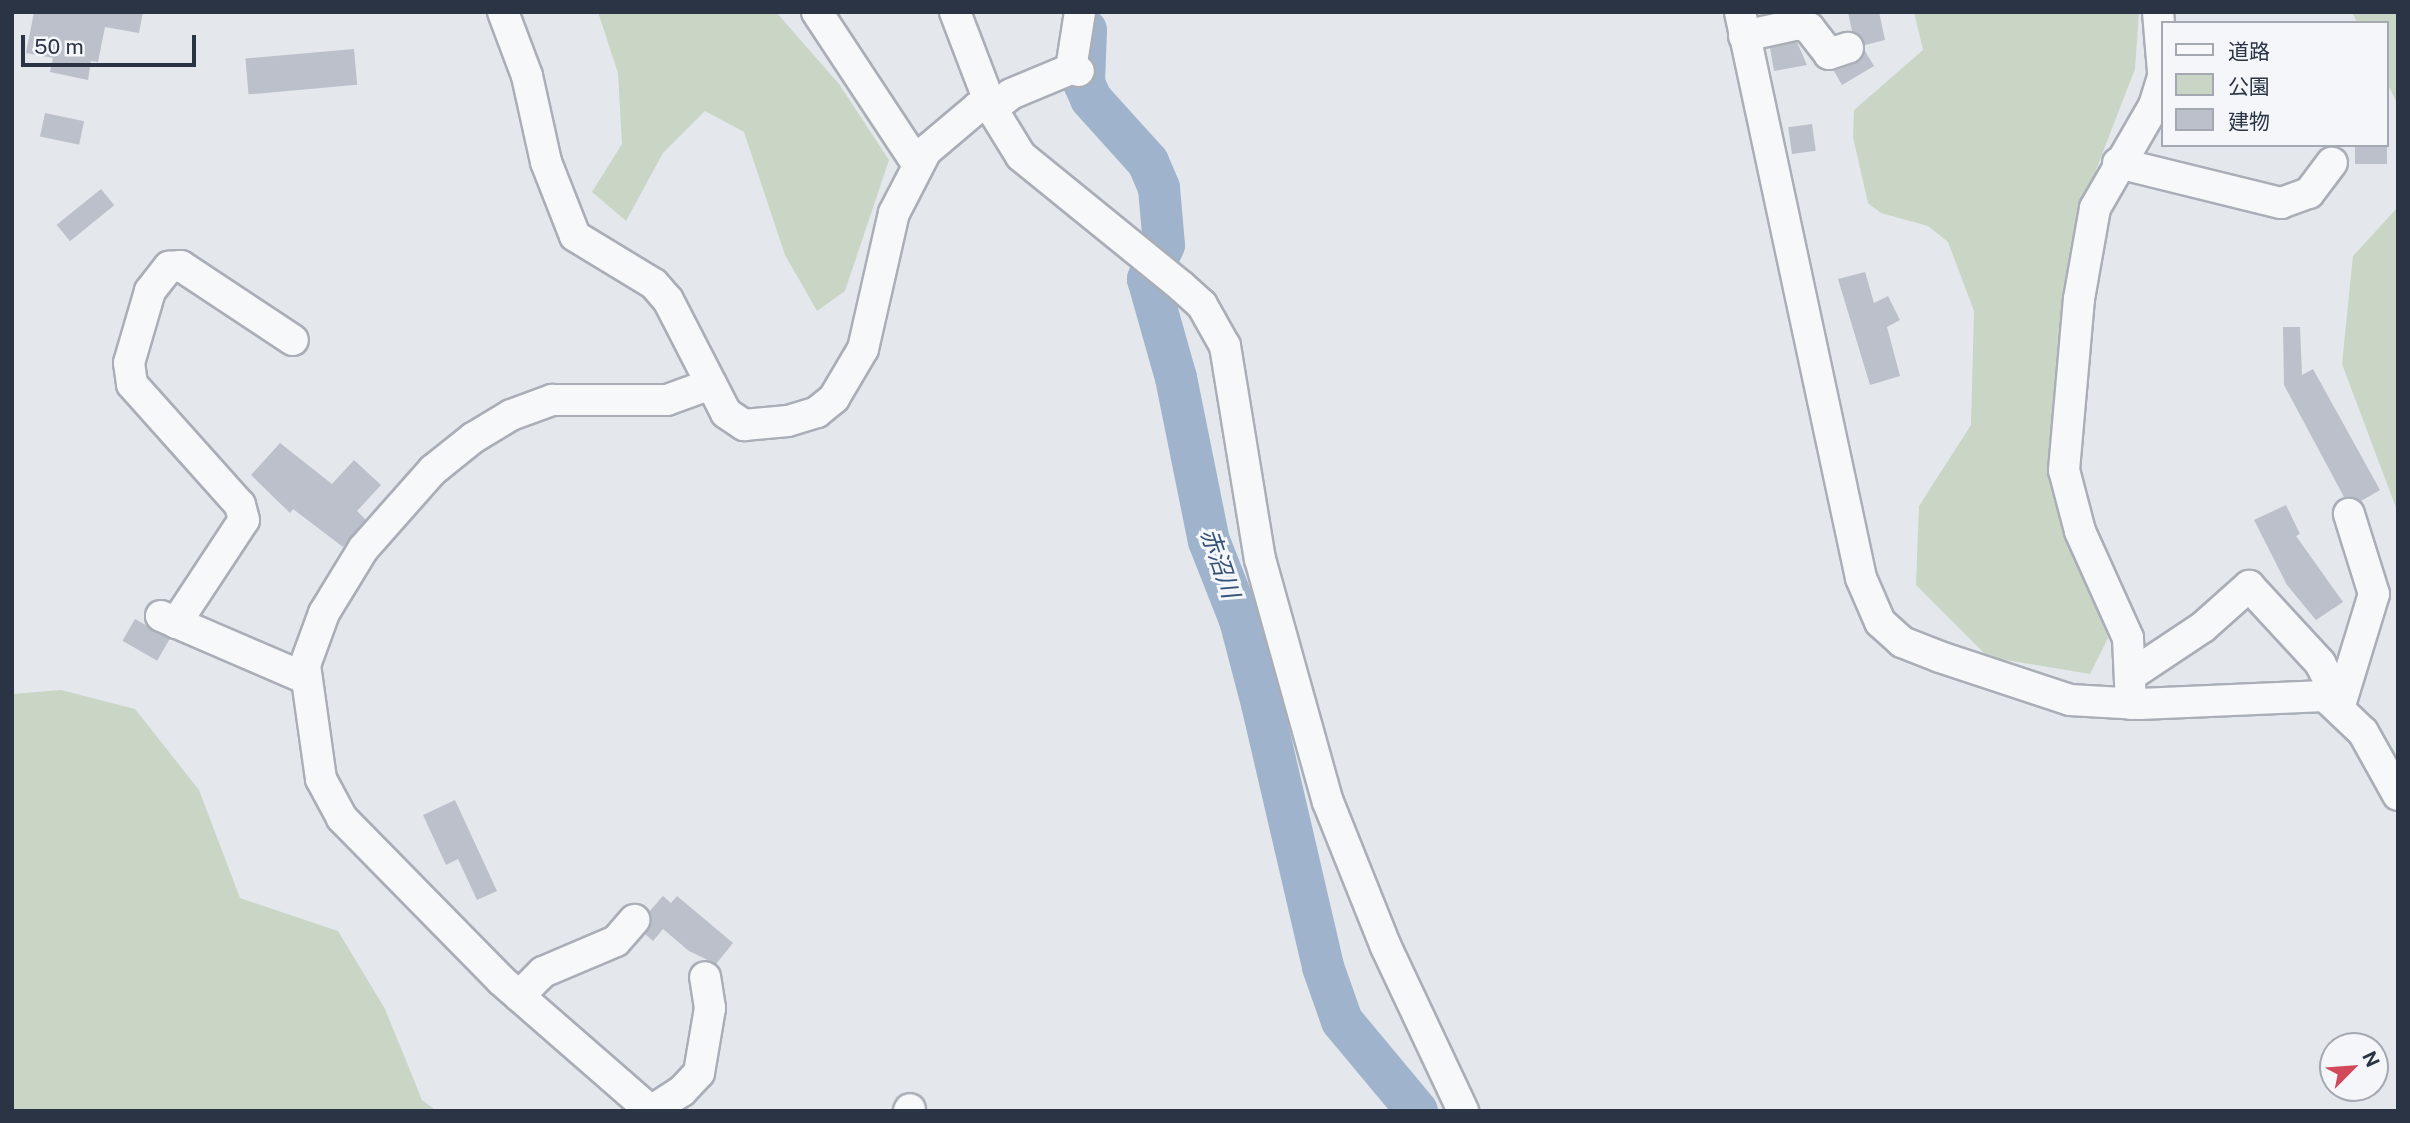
<!DOCTYPE html>
<html>
<head>
<meta charset="utf-8">
<style>
	body { margin:0 }
	#map { position:relative; width:2410px; height:1123px; overflow:hidden; background:#e4e7ec; font-family:"Public Sans","Noto Sans JP",sans-serif }
	div>[style] { position:absolute }
	.green>* { inset:0; background:#c9d6c5 }
	.river>* { height:42px; margin:-21px; padding:0 21px; transform-origin:21px; border-radius:21px; background:#9fb4cc }
	.building>* { inset:0; background:#bbc0ca; transform-origin:0 0 }
	.roads { filter:drop-shadow(2px 0 #a9aeb7) drop-shadow(-2px 0 #a9aeb7) drop-shadow(0 2px #a9aeb7) drop-shadow(0 -2px #a9aeb7) }
	.minor>* { height:30px; margin:-15px; padding:0 15px; transform-origin:15px; border-radius:15px; background:#f7f8fa }
	span { translate:-50% -50%; white-space:nowrap; text-align:center; line-height:1.15; -webkit-text-stroke:6px #f4f6f9; paint-order:stroke }
	.water-label { font-size:24px; color:#34527a; font-style:italic }
	.frame { position:absolute; inset:0; border:14px solid #2b3445; pointer-events:none }
	.legend { position:absolute; left:2161px; top:21px; width:228px; height:126px; box-sizing:border-box; background:#f4f6f9; border:2px solid #a4a8b1; margin:0; padding:9px 12px; list-style:none; font-size:21px; color:#2b3445 }
	.legend li { display:flex; align-items:center; gap:14px; height:35px }
	.legend b { width:35px; border:2px solid #a4a8b1 }
	.north { position:absolute; left:2319px; top:1032px; width:70px; height:70px; box-sizing:border-box; background:#f4f6f9; border:2px solid #a4a8b1; border-radius:50%; rotate:65deg; font-size:19px; font-weight:700; line-height:28px; text-align:center; color:#2b3445 }
	.north::after { content:''; display:block; margin:auto; width:24px; height:32px; background:#d1495b; clip-path:polygon(50% 0,100% 100%,50% 72%,0 100%) }
	.scale { position:absolute; left:21px; top:35px; width:175px; height:32px; box-sizing:border-box; border:4px solid #2b3445; border-top:0; padding-left:9px; font-size:21px; line-height:24px; white-space:nowrap; color:#2b3445; -webkit-text-stroke:5px #f4f6f9; paint-order:stroke }
</style>
</head>
<body>
<div id="map">
	<div class="green">
		<i style="clip-path:polygon(598px 12px,776px 12px,839px 84px,889px 160px,845px 291px,817px 311px,785px 255px,744px 132px,705px 111px,663px 153px,626px 221px,592px 192px,622px 144px,618px 73px)"></i>
		<i style="clip-path:polygon(1914px 12px,2139px 12px,2135px 69px,2096px 170px,2058px 362px,2054px 453px,2084px 575px,2108px 638px,2090px 674px,1988px 657px,1916px 585px,1919px 506px,1971px 425px,1974px 311px,1948px 242px,1928px 226px,1881px 213px,1868px 203px,1853px 137px,1854px 110px,1923px 50px)"></i>
		<i style="clip-path:polygon(2352px 12px,2398px 12px,2398px 105px,2387px 83px,2387px 23px,2357px 23px)"></i>
		<i style="clip-path:polygon(2398px 207px,2398px 513px,2342px 364px,2353px 256px)"></i>
		<i style="clip-path:polygon(61px 690px,135px 709px,199px 790px,240px 898px,338px 931px,385px 1009px,422px 1100px,437px 1111px,12px 1111px,12px 694px)"></i>
	</div>
	<div class="river">
		<i style="left:1086px;top:30px;width:53px;rotate:92.2deg"></i>
		<i style="left:1084px;top:83px;width:17px;rotate:66deg"></i>
		<i style="left:1091px;top:99px;width:85px;rotate:47.9deg"></i>
		<i style="left:1148px;top:162px;width:28px;rotate:67deg"></i>
		<i style="left:1159px;top:188px;width:57px;rotate:85deg"></i>
		<i style="left:1164px;top:245px;width:38px;rotate:115deg"></i>
		<i style="left:1148px;top:279px;width:103px;rotate:74.2deg"></i>
		<i style="left:1176px;top:378px;width:166px;rotate:78.6deg"></i>
		<i style="left:1209px;top:541px;width:85px;rotate:68.6deg"></i>
		<i style="left:1240px;top:620px;width:87px;rotate:75.3deg"></i>
		<i style="left:1262px;top:704px;width:270px;rotate:76.9deg"></i>
		<i style="left:1323px;top:967px;width:57px;rotate:70.6deg"></i>
		<i style="left:1342px;top:1021px;width:117px;rotate:50.2deg"></i>
	</div>
	<div class="building">
		<i style="clip-path:polygon(34px 12px,143px 12px,139px 33px,105px 27px,98px 62px,91px 61px,88px 80px,50px 72px,53px 58px,26px 53px)"></i>
		<i style="clip-path:polygon(1848px 12px,1879px 12px,1885px 40px,1865px 45px,1852px 31px)"></i>
		<i style="clip-path:polygon(1797px 42px,1807px 65px,1774px 71px,1770px 48px)"></i>
		<i style="left:354px;top:49px;width:36px;height:109px;rotate:85deg"></i>
		<i style="clip-path:polygon(1865px 51px,1874px 66px,1842px 85px,1834px 71px,1854px 64px)"></i>
		<i style="left:45px;top:113px;width:40px;height:24px;rotate:12deg"></i>
		<i style="left:1812px;top:124px;width:27px;height:24px;rotate:82deg"></i>
		<i style="left:2355px;top:145px;width:32px;height:19px"></i>
		<i style="left:101px;top:189px;width:21px;height:57px;rotate:51deg"></i>
		<i style="clip-path:polygon(1865px 272px,1874px 303px,1888px 296px,1900px 320px,1887px 327px,1900px 376px,1870px 385px,1838px 279px)"></i>
		<i style="clip-path:polygon(2283px 327px,2300px 327px,2302px 375px,2313px 369px,2380px 490px,2361px 501px,2344px 497px,2284px 385px)"></i>
		<i style="clip-path:polygon(280px 443px,332px 484px,354px 460px,381px 485px,357px 511px,366px 520px,343px 547px,293px 509px,290px 513px,251px 475px)"></i>
		<i style="clip-path:polygon(2286px 505px,2300px 534px,2296px 536px,2343px 602px,2316px 620px,2287px 585px,2254px 520px)"></i>
		<i style="left:135px;top:619px;width:40px;height:25px;rotate:30deg"></i>
		<i style="clip-path:polygon(455px 800px,497px 891px,477px 900px,458px 859px,446px 865px,423px 815px)"></i>
		<i style="clip-path:polygon(663px 896px,671px 903px,677px 896px,733px 943px,716px 964px,689px 951px,663px 929px,653px 941px,645px 934px,649px 912px)"></i>
	</div>
	<div class="roads">
		<div class="minor">
			<i style="left:503px;top:12px;width:68px;rotate:69.4deg"></i>
			<i style="left:527px;top:76px;width:88px;rotate:77.5deg"></i>
			<i style="left:546px;top:162px;width:79px;rotate:68.6deg"></i>
			<i style="left:575px;top:236px;width:92px;rotate:31.3deg"></i>
			<i style="left:654px;top:284px;width:21px;rotate:49deg"></i>
			<i style="left:668px;top:300px;width:127px;rotate:62.8deg"></i>
			<i style="left:726px;top:413px;width:22px;rotate:34deg"></i>
			<i style="left:744px;top:425px;width:44px;rotate:-5.2deg"></i>
			<i style="left:788px;top:421px;width:30px;rotate:-17deg"></i>
			<i style="left:817px;top:412px;width:22px;rotate:-39deg"></i>
			<i style="left:834px;top:398px;width:57px;rotate:-59.4deg"></i>
			<i style="left:863px;top:349px;width:139px;rotate:-77.2deg"></i>
			<i style="left:894px;top:213px;width:70px;rotate:-62.7deg"></i>
			<i style="left:926px;top:151px;width:68px;rotate:-40.2deg"></i>
			<i style="left:978px;top:107px;width:14px;rotate:8deg"></i>
			<i style="left:992px;top:109px;width:24px;rotate:-38deg"></i>
			<i style="left:1011px;top:94px;width:65px;rotate:-22.6deg"></i>
			<i style="left:1071px;top:69px;width:8px;rotate:14deg"></i>
			<i style="left:817px;top:12px;width:183px;rotate:56.6deg"></i>
			<i style="left:955px;top:12px;width:104px;rotate:69.1deg"></i>
			<i style="left:992px;top:109px;width:55px;rotate:58.3deg"></i>
			<i style="left:1021px;top:156px;width:206px;rotate:39.1deg"></i>
			<i style="left:1181px;top:286px;width:28px;rotate:42deg"></i>
			<i style="left:1202px;top:305px;width:47px;rotate:60.7deg"></i>
			<i style="left:1225px;top:346px;width:216px;rotate:80.7deg"></i>
			<i style="left:1260px;top:559px;width:252px;rotate:74.4deg"></i>
			<i style="left:1328px;top:802px;width:156px;rotate:68.2deg"></i>
			<i style="left:1386px;top:947px;width:181px;rotate:64.8deg"></i>
			<i style="left:1740px;top:12px;width:579px;rotate:77.93deg"></i>
			<i style="left:1861px;top:578px;width:48px;rotate:66.6deg"></i>
			<i style="left:1880px;top:622px;width:30px;rotate:42deg"></i>
			<i style="left:1902px;top:642px;width:41px;rotate:21.5deg"></i>
			<i style="left:1940px;top:657px;width:137px;rotate:18.3deg"></i>
			<i style="left:2070px;top:700px;width:70px;rotate:3.3deg"></i>
			<i style="left:2140px;top:704px;width:185px;rotate:-2.5deg"></i>
			<i style="left:2325px;top:696px;width:52px;rotate:43.5deg"></i>
			<i style="left:2363px;top:732px;width:72px;rotate:60.9deg"></i>
			<i style="left:2158px;top:12px;width:59px;rotate:85.2deg"></i>
			<i style="left:1744px;top:36px;width:56px;rotate:-12.3deg"></i>
			<i style="left:1799px;top:24px;width:11px;rotate:22deg"></i>
			<i style="left:1809px;top:28px;width:33px;rotate:52deg"></i>
			<i style="left:1829px;top:54px;width:20px;rotate:-18deg"></i>
			<i style="left:1071px;top:69px;width:58px;rotate:-81deg"></i>
			<i style="left:2118px;top:163px;width:168px;rotate:13.8deg"></i>
			<i style="left:2281px;top:203px;width:30px;rotate:-20deg"></i>
			<i style="left:2309px;top:193px;width:38px;rotate:-53deg"></i>
			<i style="left:161px;top:616px;width:157px;rotate:23.3deg"></i>
			<i style="left:176px;top:623px;width:123px;rotate:-56.6deg"></i>
			<i style="left:244px;top:520px;width:16px;rotate:-105deg"></i>
			<i style="left:240px;top:505px;width:162px;rotate:-131.8deg"></i>
			<i style="left:132px;top:384px;width:21px;rotate:-98deg"></i>
			<i style="left:129px;top:363px;width:75px;rotate:-73.7deg"></i>
			<i style="left:150px;top:291px;width:31px;rotate:-52deg"></i>
			<i style="left:169px;top:267px;width:12px;rotate:-5deg"></i>
			<i style="left:181px;top:266px;width:134px;rotate:33.5deg"></i>
			<i style="left:2131px;top:675px;width:87px;rotate:-33.7deg"></i>
			<i style="left:2203px;top:627px;width:62px;rotate:-41.7deg"></i>
			<i style="left:2249px;top:586px;width:105px;rotate:47.3deg"></i>
			<i style="left:2320px;top:663px;width:22px;rotate:63deg"></i>
			<i style="left:2330px;top:683px;width:16px;rotate:94deg"></i>
			<i style="left:2131px;top:704px;width:66px;rotate:-92.6deg"></i>
			<i style="left:2128px;top:638px;width:117px;rotate:-114.2deg"></i>
			<i style="left:2080px;top:531px;width:63px;rotate:-104.7deg"></i>
			<i style="left:2064px;top:470px;width:172px;rotate:-85deg"></i>
			<i style="left:2079px;top:299px;width:92px;rotate:-80deg"></i>
			<i style="left:2095px;top:208px;width:118px;rotate:-60deg"></i>
			<i style="left:2154px;top:106px;width:30px;rotate:-73deg"></i>
			<i style="left:2340px;top:705px;width:116px;rotate:-73deg"></i>
			<i style="left:2374px;top:594px;width:84px;rotate:-107.4deg"></i>
			<i style="left:519px;top:996px;width:34px;rotate:-45deg"></i>
			<i style="left:543px;top:972px;width:79px;rotate:-23deg"></i>
			<i style="left:616px;top:941px;width:28px;rotate:-49deg"></i>
			<i style="left:651px;top:1111px;width:199px;rotate:-138.9deg"></i>
			<i style="left:501px;top:980px;width:227px;rotate:-134.5deg"></i>
			<i style="left:342px;top:818px;width:44px;rotate:-118.3deg"></i>
			<i style="left:321px;top:779px;width:115px;rotate:-98deg"></i>
			<i style="left:305px;top:665px;width:55px;rotate:-69.9deg"></i>
			<i style="left:324px;top:613px;width:75px;rotate:-58.6deg"></i>
			<i style="left:363px;top:549px;width:106px;rotate:-48.5deg"></i>
			<i style="left:433px;top:470px;width:51px;rotate:-38.7deg"></i>
			<i style="left:473px;top:438px;width:44px;rotate:-31.2deg"></i>
			<i style="left:511px;top:415px;width:44px;rotate:-20.1deg"></i>
			<i style="left:552px;top:400px;width:115px"></i>
			<i style="left:667px;top:400px;width:47px;rotate:-20deg"></i>
			<i style="left:651px;top:1111px;width:37px;rotate:-33deg"></i>
			<i style="left:682px;top:1091px;width:25px;rotate:-47deg"></i>
			<i style="left:699px;top:1073px;width:66px;rotate:-80.4deg"></i>
			<i style="left:710px;top:1008px;width:31px;rotate:-99deg"></i>
			<i style="left:909px;top:1111px;width:2px;rotate:-63deg"></i>
		</div>
	</div>
	<div class="water-label">
		<span style="left:1220px;top:563px;rotate:71deg">赤沼川</span>
	</div>
	<div class="frame"></div>
	<ul class="legend">
	<li><b style="height:9px;background:#f7f8fa"></b>道路</li>
	<li><b style="height:19px;background:#c9d6c5"></b>公園</li>
	<li><b style="height:19px;background:#bbc0ca"></b>建物</li>
	</ul>
	<div class="north">N</div>
	<div class="scale">50 m</div>
</div>
</body>
</html>
